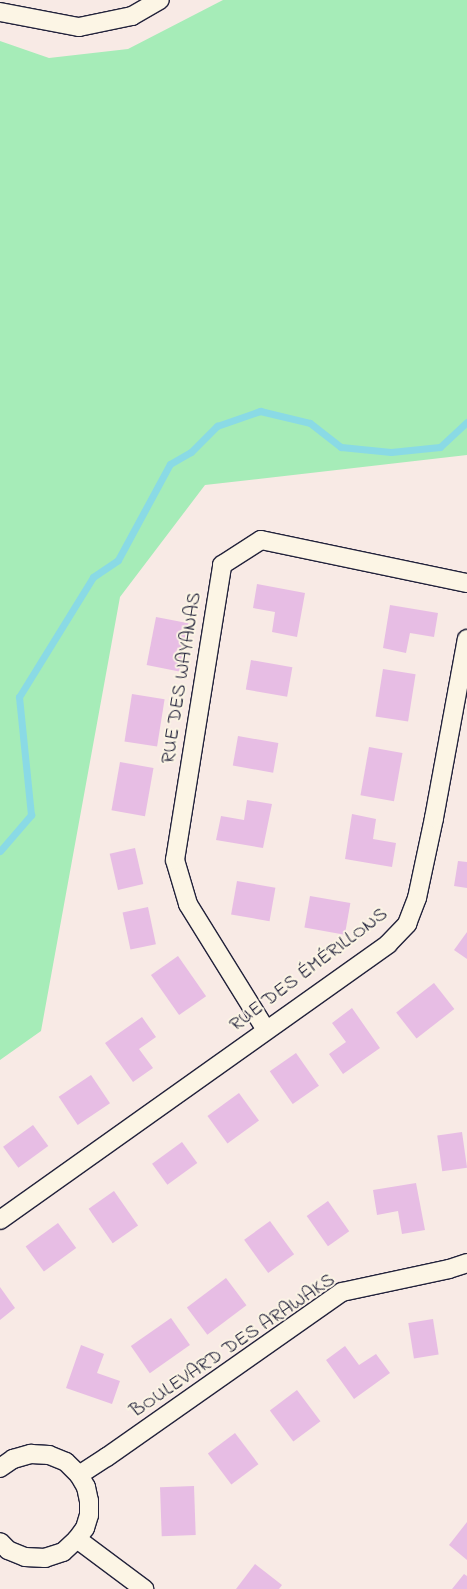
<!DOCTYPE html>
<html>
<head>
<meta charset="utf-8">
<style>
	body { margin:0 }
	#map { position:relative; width:467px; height:1589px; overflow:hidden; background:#f8eae5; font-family:"Indie Flower",sans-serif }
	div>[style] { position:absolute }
	.green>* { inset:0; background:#a6ecb8 }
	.stream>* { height:7px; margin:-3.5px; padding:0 3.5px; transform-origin:3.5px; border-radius:3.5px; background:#8adae5 }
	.building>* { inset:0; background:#e7bde4; transform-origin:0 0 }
	.roads { filter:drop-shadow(1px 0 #22223b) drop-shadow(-1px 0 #22223b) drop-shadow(0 1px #22223b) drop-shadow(0 -1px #22223b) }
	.minor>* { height:18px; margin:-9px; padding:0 9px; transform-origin:9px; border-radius:9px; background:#fcf5e5 }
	span { translate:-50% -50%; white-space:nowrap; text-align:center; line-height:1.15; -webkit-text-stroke:4px #fcf5e5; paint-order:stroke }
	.street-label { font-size:20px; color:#22223b }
</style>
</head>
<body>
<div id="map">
	<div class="green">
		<i style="clip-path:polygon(223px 0,467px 0,467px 455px,205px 485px,120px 597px,41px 1031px,0 1060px,0 41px,49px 58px,128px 49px)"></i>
	</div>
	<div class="stream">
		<i style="left:0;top:851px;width:48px;rotate:-49.3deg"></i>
		<i style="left:31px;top:815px;width:119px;rotate:-95.8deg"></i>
		<i style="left:19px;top:697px;width:141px;rotate:-58.3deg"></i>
		<i style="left:93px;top:577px;width:30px;rotate:-34deg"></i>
		<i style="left:118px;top:560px;width:109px;rotate:-61.6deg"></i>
		<i style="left:170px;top:464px;width:24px;rotate:-30deg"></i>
		<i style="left:191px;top:452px;width:37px;rotate:-45deg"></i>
		<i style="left:217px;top:426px;width:46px;rotate:-19.2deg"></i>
		<i style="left:260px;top:411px;width:51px;rotate:13.5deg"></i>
		<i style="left:310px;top:423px;width:39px;rotate:38deg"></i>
		<i style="left:341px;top:447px;width:50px;rotate:5.7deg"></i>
		<i style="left:391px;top:452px;width:49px;rotate:-5.8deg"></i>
		<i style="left:440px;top:447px;width:37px;rotate:-43deg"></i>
	</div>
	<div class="building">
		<i style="clip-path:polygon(257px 584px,305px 593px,297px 637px,272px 632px,275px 612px,253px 608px)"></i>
		<i style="clip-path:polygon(390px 605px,438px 613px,434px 637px,410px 633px,406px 653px,383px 648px)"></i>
		<i style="left:156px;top:617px;width:33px;height:49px;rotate:11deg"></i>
		<i style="left:251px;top:660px;width:42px;height:30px;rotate:10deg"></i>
		<i style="left:383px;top:669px;width:33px;height:48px;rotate:9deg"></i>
		<i style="left:132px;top:694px;width:33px;height:48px;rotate:9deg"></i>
		<i style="left:238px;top:736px;width:41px;height:30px;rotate:10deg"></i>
		<i style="left:369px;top:747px;width:34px;height:49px;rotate:10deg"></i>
		<i style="left:120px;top:762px;width:34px;height:49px;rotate:10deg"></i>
		<i style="clip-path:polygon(247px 800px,272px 804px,263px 848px,216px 840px,221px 816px,244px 820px)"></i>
		<i style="clip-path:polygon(352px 814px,376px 819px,373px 839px,396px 843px,392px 867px,345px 859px)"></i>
		<i style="left:135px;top:848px;width:37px;height:26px;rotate:77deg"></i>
		<i style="clip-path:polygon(458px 861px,467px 862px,467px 888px,454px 886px)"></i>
		<i style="left:237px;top:881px;width:39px;height:34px;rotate:10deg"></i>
		<i style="left:310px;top:896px;width:41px;height:32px;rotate:10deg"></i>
		<i style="left:148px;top:907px;width:38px;height:26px;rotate:78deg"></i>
		<i style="clip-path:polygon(467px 932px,467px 959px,454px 950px)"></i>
		<i style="left:178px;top:956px;width:49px;height:33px;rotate:55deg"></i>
		<i style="left:434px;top:983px;width:33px;height:48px;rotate:52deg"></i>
		<i style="clip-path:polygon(352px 1008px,380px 1048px,343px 1074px,329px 1054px,346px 1042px,332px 1023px)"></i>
		<i style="clip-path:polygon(142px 1017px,156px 1037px,139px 1049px,153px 1068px,133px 1082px,105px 1043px)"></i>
		<i style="left:296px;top:1053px;width:40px;height:32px;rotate:55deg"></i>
		<i style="left:91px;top:1075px;width:34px;height:39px;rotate:56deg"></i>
		<i style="left:239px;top:1093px;width:34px;height:39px;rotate:54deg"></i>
		<i style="left:33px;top:1125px;width:26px;height:37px;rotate:54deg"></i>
		<i style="left:462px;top:1132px;width:36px;height:25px;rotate:82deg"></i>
		<i style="left:182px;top:1142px;width:26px;height:37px;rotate:54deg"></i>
		<i style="clip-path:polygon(416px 1183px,425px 1230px,402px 1234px,398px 1211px,377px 1215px,373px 1190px)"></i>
		<i style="left:114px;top:1191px;width:42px;height:31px;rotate:55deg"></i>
		<i style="left:328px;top:1201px;width:37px;height:26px;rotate:55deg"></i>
		<i style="left:270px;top:1221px;width:41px;height:32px;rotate:54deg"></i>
		<i style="left:58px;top:1223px;width:31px;height:40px;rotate:54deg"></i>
		<i style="left:226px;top:1278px;width:34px;height:49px;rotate:53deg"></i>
		<i style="clip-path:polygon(0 1287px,15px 1308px,0 1320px)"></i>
		<i style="left:171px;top:1318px;width:33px;height:49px;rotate:55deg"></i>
		<i style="left:433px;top:1319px;width:36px;height:25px;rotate:81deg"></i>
		<i style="clip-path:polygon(81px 1345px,104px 1354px,97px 1373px,120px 1381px,112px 1404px,66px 1388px)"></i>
		<i style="clip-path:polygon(345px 1346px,359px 1365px,376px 1354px,390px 1373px,354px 1399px,326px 1360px)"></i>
		<i style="left:297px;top:1390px;width:39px;height:34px;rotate:53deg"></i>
		<i style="left:235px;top:1433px;width:39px;height:34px;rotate:53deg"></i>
		<i style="left:194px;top:1486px;width:49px;height:34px;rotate:88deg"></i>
		<i style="clip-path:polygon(467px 1522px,467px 1560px,449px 1545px)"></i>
		<i style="clip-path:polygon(255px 1564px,282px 1585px,279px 1589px,236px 1589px)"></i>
		<i style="clip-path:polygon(464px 1574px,467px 1576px,467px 1589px,452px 1589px)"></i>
	</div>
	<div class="roads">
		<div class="minor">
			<i style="left:0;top:12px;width:80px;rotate:10.8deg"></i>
			<i style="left:79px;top:27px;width:54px;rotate:-11.7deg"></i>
			<i style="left:132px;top:16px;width:32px;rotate:-30deg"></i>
			<i style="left:266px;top:1030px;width:148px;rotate:-121.8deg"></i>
			<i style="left:188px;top:904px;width:46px;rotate:-106.5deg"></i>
			<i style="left:175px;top:860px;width:299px;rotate:-80.9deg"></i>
			<i style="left:222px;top:565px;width:46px;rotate:-32.7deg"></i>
			<i style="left:261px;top:540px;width:210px;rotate:11.8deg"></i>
			<i style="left:0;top:1220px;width:476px;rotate:-35.4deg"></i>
			<i style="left:388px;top:944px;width:28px;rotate:-46deg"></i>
			<i style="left:407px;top:924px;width:28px;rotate:-69deg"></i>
			<i style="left:417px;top:898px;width:82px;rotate:-78deg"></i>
			<i style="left:434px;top:818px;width:182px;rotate:-79.6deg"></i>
			<i style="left:0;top:1468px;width:16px;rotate:-35deg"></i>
			<i style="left:13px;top:1459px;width:19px;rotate:-16deg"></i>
			<i style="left:31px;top:1454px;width:18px;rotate:3deg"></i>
			<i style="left:49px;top:1455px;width:18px;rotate:22deg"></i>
			<i style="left:66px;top:1462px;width:18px;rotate:45deg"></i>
			<i style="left:79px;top:1475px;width:14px;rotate:60deg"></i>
			<i style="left:86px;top:1487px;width:14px;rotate:78deg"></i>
			<i style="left:89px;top:1501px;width:14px;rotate:90deg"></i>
			<i style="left:89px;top:1515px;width:14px;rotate:107deg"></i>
			<i style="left:85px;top:1528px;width:14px;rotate:126deg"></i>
			<i style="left:77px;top:1539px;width:19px;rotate:137deg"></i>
			<i style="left:63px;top:1552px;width:19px;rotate:162deg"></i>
			<i style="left:45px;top:1558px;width:20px;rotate:-177deg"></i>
			<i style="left:25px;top:1557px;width:18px;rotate:-158deg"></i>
			<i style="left:8px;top:1550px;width:11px;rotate:-135deg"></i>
			<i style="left:79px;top:1475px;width:33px;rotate:-33deg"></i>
			<i style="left:107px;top:1457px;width:287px;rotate:-35.1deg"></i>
			<i style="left:342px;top:1292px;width:109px;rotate:-12.1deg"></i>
			<i style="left:449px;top:1269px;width:19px;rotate:-18deg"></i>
			<i style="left:77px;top:1539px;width:84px;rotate:36.7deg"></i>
		</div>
	</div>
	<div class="street-label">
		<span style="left:182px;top:678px;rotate:-81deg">RUE DES WAYANAS</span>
		<span style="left:309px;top:970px;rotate:-37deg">RUE DES ÉMÉRILLONS</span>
		<span style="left:233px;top:1346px;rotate:-34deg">BOULEVARD DES ARAWAKS</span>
	</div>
</div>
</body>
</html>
